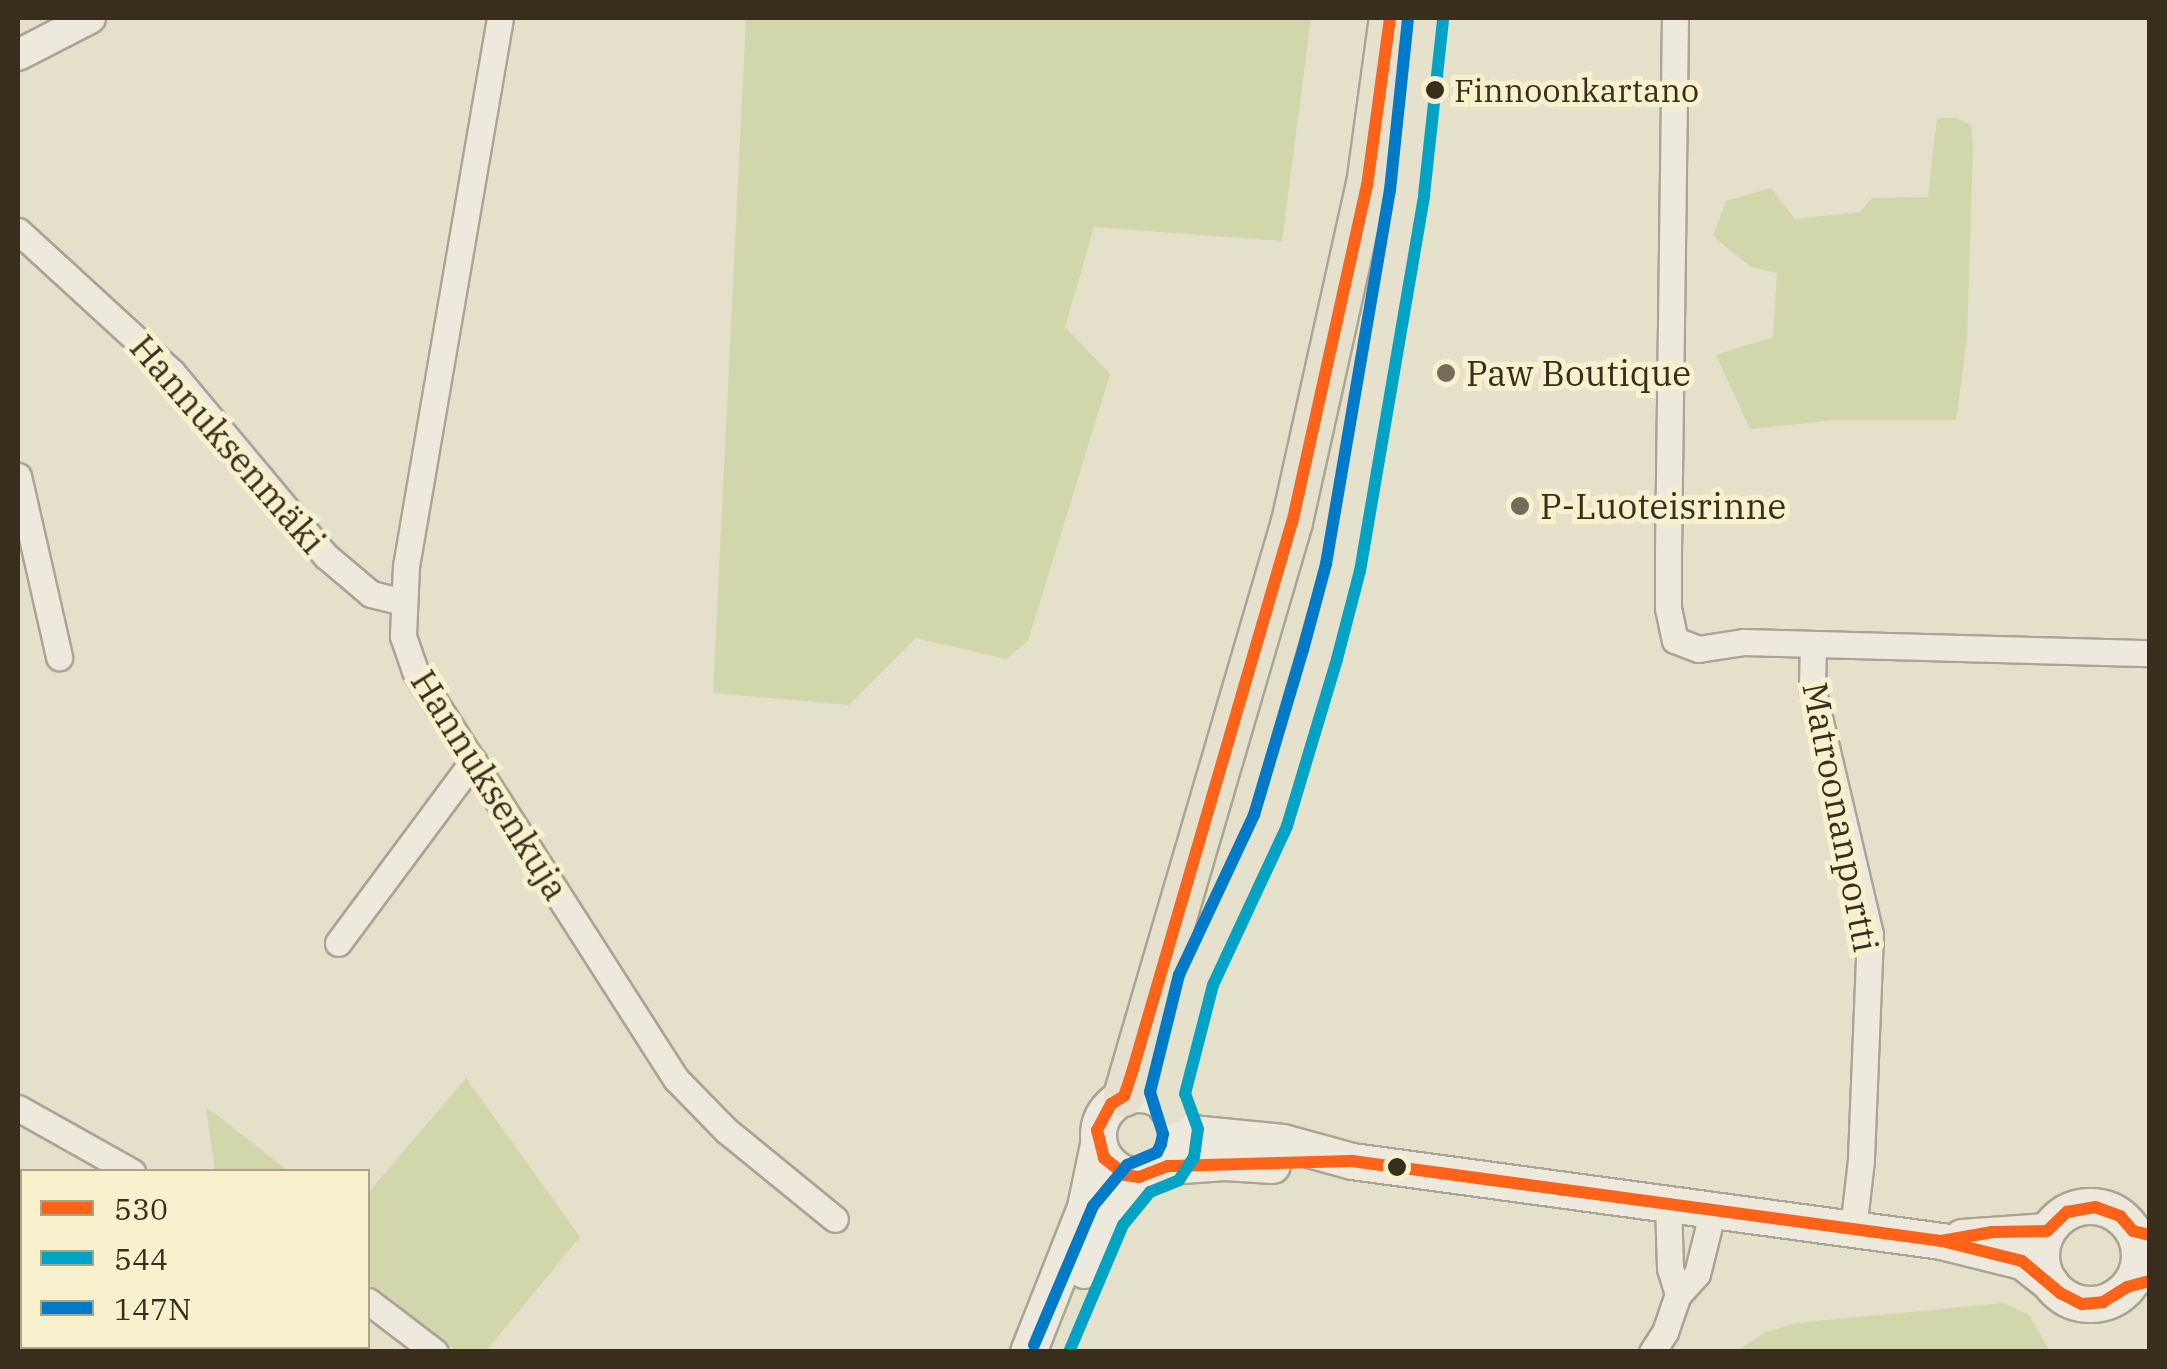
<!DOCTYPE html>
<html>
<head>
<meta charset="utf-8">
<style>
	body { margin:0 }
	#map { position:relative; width:2167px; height:1369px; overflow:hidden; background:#e5e0ca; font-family:"IBM Plex Serif",serif }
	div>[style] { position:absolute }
	.green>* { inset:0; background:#d1d7ab }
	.roads { filter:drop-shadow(2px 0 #aaa494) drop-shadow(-2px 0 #aaa494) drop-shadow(0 2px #aaa494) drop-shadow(0 -2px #aaa494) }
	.minor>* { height:25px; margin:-12.5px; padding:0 12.5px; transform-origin:12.5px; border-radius:12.5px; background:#ede9dc }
	.tertiary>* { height:30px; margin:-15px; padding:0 15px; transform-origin:15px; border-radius:15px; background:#ede9dc }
	.secondary>* { height:35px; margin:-17.5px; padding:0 17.5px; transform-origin:17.5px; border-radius:17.5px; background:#ede9dc }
	.secondary>.ring { margin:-17.5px; padding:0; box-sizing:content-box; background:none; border:35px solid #ede9dc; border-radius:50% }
	.primary>* { height:40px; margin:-20px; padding:0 20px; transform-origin:20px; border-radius:20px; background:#e5e1cd }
	.bus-1>* { height:12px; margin:-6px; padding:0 6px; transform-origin:6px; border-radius:6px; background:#ff6319 }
	.bus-2>* { height:12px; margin:-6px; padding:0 6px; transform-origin:6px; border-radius:6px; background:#03a3c5 }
	.bus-3>* { height:12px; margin:-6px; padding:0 6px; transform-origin:6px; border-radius:6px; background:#007ac9 }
	.dots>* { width:28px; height:28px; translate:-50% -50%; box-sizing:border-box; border:5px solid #f8f1ce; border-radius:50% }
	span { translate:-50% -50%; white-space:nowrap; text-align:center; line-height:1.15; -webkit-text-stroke:10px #f8f1ce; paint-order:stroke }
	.bus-label { font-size:32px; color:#392e1b }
	.left { translate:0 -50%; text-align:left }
	.poi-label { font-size:35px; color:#392e1b }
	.street-label { font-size:35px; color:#392e1b }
	.frame { position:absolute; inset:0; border:20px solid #392e1b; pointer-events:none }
	.legend { position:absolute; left:20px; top:1169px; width:350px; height:180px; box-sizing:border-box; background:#f8f1ce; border:2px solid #aca386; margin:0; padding:12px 18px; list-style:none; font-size:30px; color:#392e1b }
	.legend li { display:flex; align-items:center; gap:20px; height:50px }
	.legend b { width:50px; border:2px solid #aca386 }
</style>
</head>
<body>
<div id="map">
	<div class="green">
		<i style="clip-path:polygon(746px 18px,1311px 18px,1282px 241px,1094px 227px,1065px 327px,1110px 374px,1028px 641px,1006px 659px,916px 638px,849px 705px,713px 693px)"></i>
		<i style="clip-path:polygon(1937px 118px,1957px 118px,1971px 125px,1973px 144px,1967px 339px,1956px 420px,1836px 420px,1750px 429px,1716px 355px,1773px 337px,1777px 273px,1751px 267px,1713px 236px,1726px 201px,1771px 188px,1795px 219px,1860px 212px,1872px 198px,1928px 197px)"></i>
		<i style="clip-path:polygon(466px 1078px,580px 1237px,486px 1351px,456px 1351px,368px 1283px,368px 1193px)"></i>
		<i style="clip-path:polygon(206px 1109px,213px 1112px,288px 1171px,215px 1171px)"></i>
		<i style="clip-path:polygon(2004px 1303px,2029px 1315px,2050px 1351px,1737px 1351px,1765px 1332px,1796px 1323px)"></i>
	</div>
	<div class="roads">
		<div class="minor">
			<i style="left:500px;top:18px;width:556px;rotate:99.73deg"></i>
			<i style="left:406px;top:566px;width:70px;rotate:92.5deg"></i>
			<i style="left:403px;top:636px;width:37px;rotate:71deg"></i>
			<i style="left:415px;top:671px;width:484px;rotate:57.4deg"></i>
			<i style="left:676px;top:1079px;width:73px;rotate:45.6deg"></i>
			<i style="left:727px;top:1131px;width:139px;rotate:39.2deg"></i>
			<i style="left:1675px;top:18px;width:538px;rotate:90.75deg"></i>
			<i style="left:1668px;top:556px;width:52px;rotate:90deg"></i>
			<i style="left:1668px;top:608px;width:33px;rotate:78deg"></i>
			<i style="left:1675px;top:640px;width:25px;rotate:21deg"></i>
			<i style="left:1698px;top:649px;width:47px;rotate:-8.7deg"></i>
			<i style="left:1744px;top:642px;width:406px;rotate:1.6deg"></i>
			<i style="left:18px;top:231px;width:209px;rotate:42.5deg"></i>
			<i style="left:172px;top:372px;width:240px;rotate:50.1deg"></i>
			<i style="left:326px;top:556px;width:59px;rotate:40.2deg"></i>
			<i style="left:371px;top:594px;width:33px;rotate:14deg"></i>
			<i style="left:18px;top:476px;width:186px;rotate:77.2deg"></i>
			<i style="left:1813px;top:645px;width:42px;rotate:91.4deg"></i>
			<i style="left:1812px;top:687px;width:254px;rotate:76.8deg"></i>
			<i style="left:1870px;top:934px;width:226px;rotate:92.3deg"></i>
			<i style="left:1861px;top:1160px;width:69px;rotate:96.6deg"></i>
			<i style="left:338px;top:943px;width:227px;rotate:-53.4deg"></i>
			<i style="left:18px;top:1108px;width:131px;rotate:29.3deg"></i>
			<i style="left:1668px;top:1203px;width:65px;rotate:88.2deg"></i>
			<i style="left:1670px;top:1268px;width:28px;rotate:73deg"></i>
			<i style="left:368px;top:1301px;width:84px;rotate:37.3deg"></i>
			<i style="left:130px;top:1352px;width:7px;rotate:-63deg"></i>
			<i style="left:1652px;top:1352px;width:24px;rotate:-57deg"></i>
			<i style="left:1665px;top:1332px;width:39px;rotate:-71deg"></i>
			<i style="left:1678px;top:1295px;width:28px;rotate:-48deg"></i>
			<i style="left:1697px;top:1274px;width:66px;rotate:-76deg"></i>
		</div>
		<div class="tertiary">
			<i style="left:18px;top:55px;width:81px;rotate:-27.2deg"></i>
		</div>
		<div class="secondary">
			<i class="ring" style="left:1098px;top:1094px;width:47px;height:47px"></i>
			<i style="left:1181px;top:1132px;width:102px;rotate:5.6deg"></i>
			<i style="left:1283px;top:1142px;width:72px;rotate:15.4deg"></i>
			<i style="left:1352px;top:1161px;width:594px;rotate:7.73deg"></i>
			<i style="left:1941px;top:1241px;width:83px;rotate:13.9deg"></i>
			<i style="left:2022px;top:1261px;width:36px;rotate:38deg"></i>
			<i style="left:1168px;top:1166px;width:57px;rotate:-4deg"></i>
			<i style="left:1225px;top:1162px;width:47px;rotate:3.7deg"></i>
			<i class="ring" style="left:2041px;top:1206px;width:63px;height:63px"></i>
			<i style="left:1962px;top:1237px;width:85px;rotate:-4deg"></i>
			<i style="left:1084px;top:1270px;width:59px;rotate:-66deg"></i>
			<i style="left:1108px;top:1216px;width:50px;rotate:-51.5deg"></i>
			<i style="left:1028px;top:1352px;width:156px;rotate:-68.5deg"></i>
			<i style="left:1085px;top:1207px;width:64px;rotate:-78.3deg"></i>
		</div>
		<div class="primary">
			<i style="left:1124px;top:1096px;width:598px;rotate:-73.69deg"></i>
			<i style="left:1292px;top:522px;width:345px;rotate:-77.5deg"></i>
			<i style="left:1367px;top:185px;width:169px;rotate:-82.2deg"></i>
			<i style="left:1168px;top:1105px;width:27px;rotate:-88deg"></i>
			<i style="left:1169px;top:1078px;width:103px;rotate:-74.7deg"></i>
			<i style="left:1196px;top:979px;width:174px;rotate:-64.9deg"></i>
			<i style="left:1270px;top:821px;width:263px;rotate:-73.9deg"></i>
			<i style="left:1343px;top:568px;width:381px;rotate:-80.3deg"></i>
			<i style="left:1407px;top:192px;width:175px;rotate:-83.8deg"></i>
		</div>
	</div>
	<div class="bus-1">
		<i style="left:1390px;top:18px;width:169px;rotate:97.8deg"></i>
		<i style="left:1367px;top:185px;width:345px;rotate:102.5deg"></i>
		<i style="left:1292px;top:522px;width:570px;rotate:106.21deg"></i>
		<i style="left:1133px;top:1069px;width:28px;rotate:108deg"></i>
		<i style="left:1124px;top:1096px;width:15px;rotate:148deg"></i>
		<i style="left:1111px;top:1104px;width:30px;rotate:118deg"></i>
		<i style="left:1097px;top:1130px;width:29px;rotate:76deg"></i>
		<i style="left:1104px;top:1158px;width:27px;rotate:39deg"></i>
		<i style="left:1125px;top:1175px;width:14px;rotate:8deg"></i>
		<i style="left:1139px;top:1177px;width:31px;rotate:-21deg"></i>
		<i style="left:1168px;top:1166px;width:184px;rotate:-1.6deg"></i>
		<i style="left:1352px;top:1161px;width:594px;rotate:7.73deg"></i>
		<i style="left:1941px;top:1241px;width:52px;rotate:-10deg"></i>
		<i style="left:1992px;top:1232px;width:55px;rotate:-1deg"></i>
		<i style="left:2047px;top:1231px;width:28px;rotate:-44deg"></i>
		<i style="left:2067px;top:1212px;width:28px;rotate:-10deg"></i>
		<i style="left:2095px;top:1207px;width:27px;rotate:20deg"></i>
		<i style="left:2120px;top:1216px;width:20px;rotate:49deg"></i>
		<i style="left:2133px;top:1231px;width:17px;rotate:13deg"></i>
		<i style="left:1946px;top:1242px;width:78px;rotate:14deg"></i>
		<i style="left:2022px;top:1261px;width:50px;rotate:40.1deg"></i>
		<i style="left:2060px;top:1293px;width:25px;rotate:27deg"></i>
		<i style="left:2082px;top:1304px;width:21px;rotate:-5deg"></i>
		<i style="left:2103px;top:1302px;width:28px;rotate:-32deg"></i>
		<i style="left:2127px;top:1287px;width:24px;rotate:-15deg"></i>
	</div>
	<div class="bus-2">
		<i style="left:1069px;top:1352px;width:138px;rotate:-67deg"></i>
		<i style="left:1123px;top:1225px;width:43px;rotate:-50.7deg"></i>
		<i style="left:1150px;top:1192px;width:31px;rotate:-22deg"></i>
		<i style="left:1179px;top:1180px;width:27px;rotate:-57deg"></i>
		<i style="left:1194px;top:1157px;width:28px;rotate:-82deg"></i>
		<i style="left:1198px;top:1129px;width:37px;rotate:-110deg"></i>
		<i style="left:1185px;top:1094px;width:113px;rotate:-75.6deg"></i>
		<i style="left:1213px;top:985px;width:175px;rotate:-65deg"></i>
		<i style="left:1287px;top:826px;width:174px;rotate:-73.3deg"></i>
		<i style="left:1337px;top:659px;width:91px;rotate:-75.4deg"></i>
		<i style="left:1360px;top:571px;width:381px;rotate:-80.3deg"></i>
		<i style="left:1424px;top:195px;width:176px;rotate:-83.8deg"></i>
	</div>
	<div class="bus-3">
		<i style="left:1034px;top:1345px;width:151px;rotate:-67deg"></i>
		<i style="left:1093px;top:1206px;width:53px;rotate:-50.3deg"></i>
		<i style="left:1127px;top:1165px;width:33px;rotate:-23deg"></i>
		<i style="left:1157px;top:1152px;width:9px;rotate:-63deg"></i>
		<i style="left:1161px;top:1144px;width:10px;rotate:-79deg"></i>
		<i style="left:1163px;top:1134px;width:44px;rotate:-107.2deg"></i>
		<i style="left:1150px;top:1092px;width:121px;rotate:-76.1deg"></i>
		<i style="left:1179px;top:975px;width:177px;rotate:-64.9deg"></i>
		<i style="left:1254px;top:815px;width:172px;rotate:-73.5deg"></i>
		<i style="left:1303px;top:650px;width:89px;rotate:-75deg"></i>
		<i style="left:1326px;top:564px;width:379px;rotate:-80.3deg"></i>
		<i style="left:1390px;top:190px;width:173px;rotate:-84deg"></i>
	</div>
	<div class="dots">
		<i style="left:1435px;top:90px;background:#392e1b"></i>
		<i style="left:1446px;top:373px;background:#756c58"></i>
		<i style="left:1520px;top:506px;background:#756c58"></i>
		<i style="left:1397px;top:1167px;background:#392e1b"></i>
	</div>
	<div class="bus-label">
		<span class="left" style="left:1454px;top:90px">Finnoonkartano</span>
	</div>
	<div class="poi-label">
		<span class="left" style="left:1466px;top:373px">Paw Boutique</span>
		<span class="left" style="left:1540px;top:506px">P-Luoteisrinne</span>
	</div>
	<div class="street-label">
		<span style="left:228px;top:444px;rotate:49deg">Hannuksenmäki</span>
		<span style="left:490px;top:785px;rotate:58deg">Hannuksenkuja</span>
		<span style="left:1841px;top:817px;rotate:79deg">Matroonanportti</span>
	</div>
	<div class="frame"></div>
	<ul class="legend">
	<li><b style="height:12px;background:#ff6319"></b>530</li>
	<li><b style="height:12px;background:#03a3c5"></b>544</li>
	<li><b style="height:12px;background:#007ac9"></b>147N</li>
	</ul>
</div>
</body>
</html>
